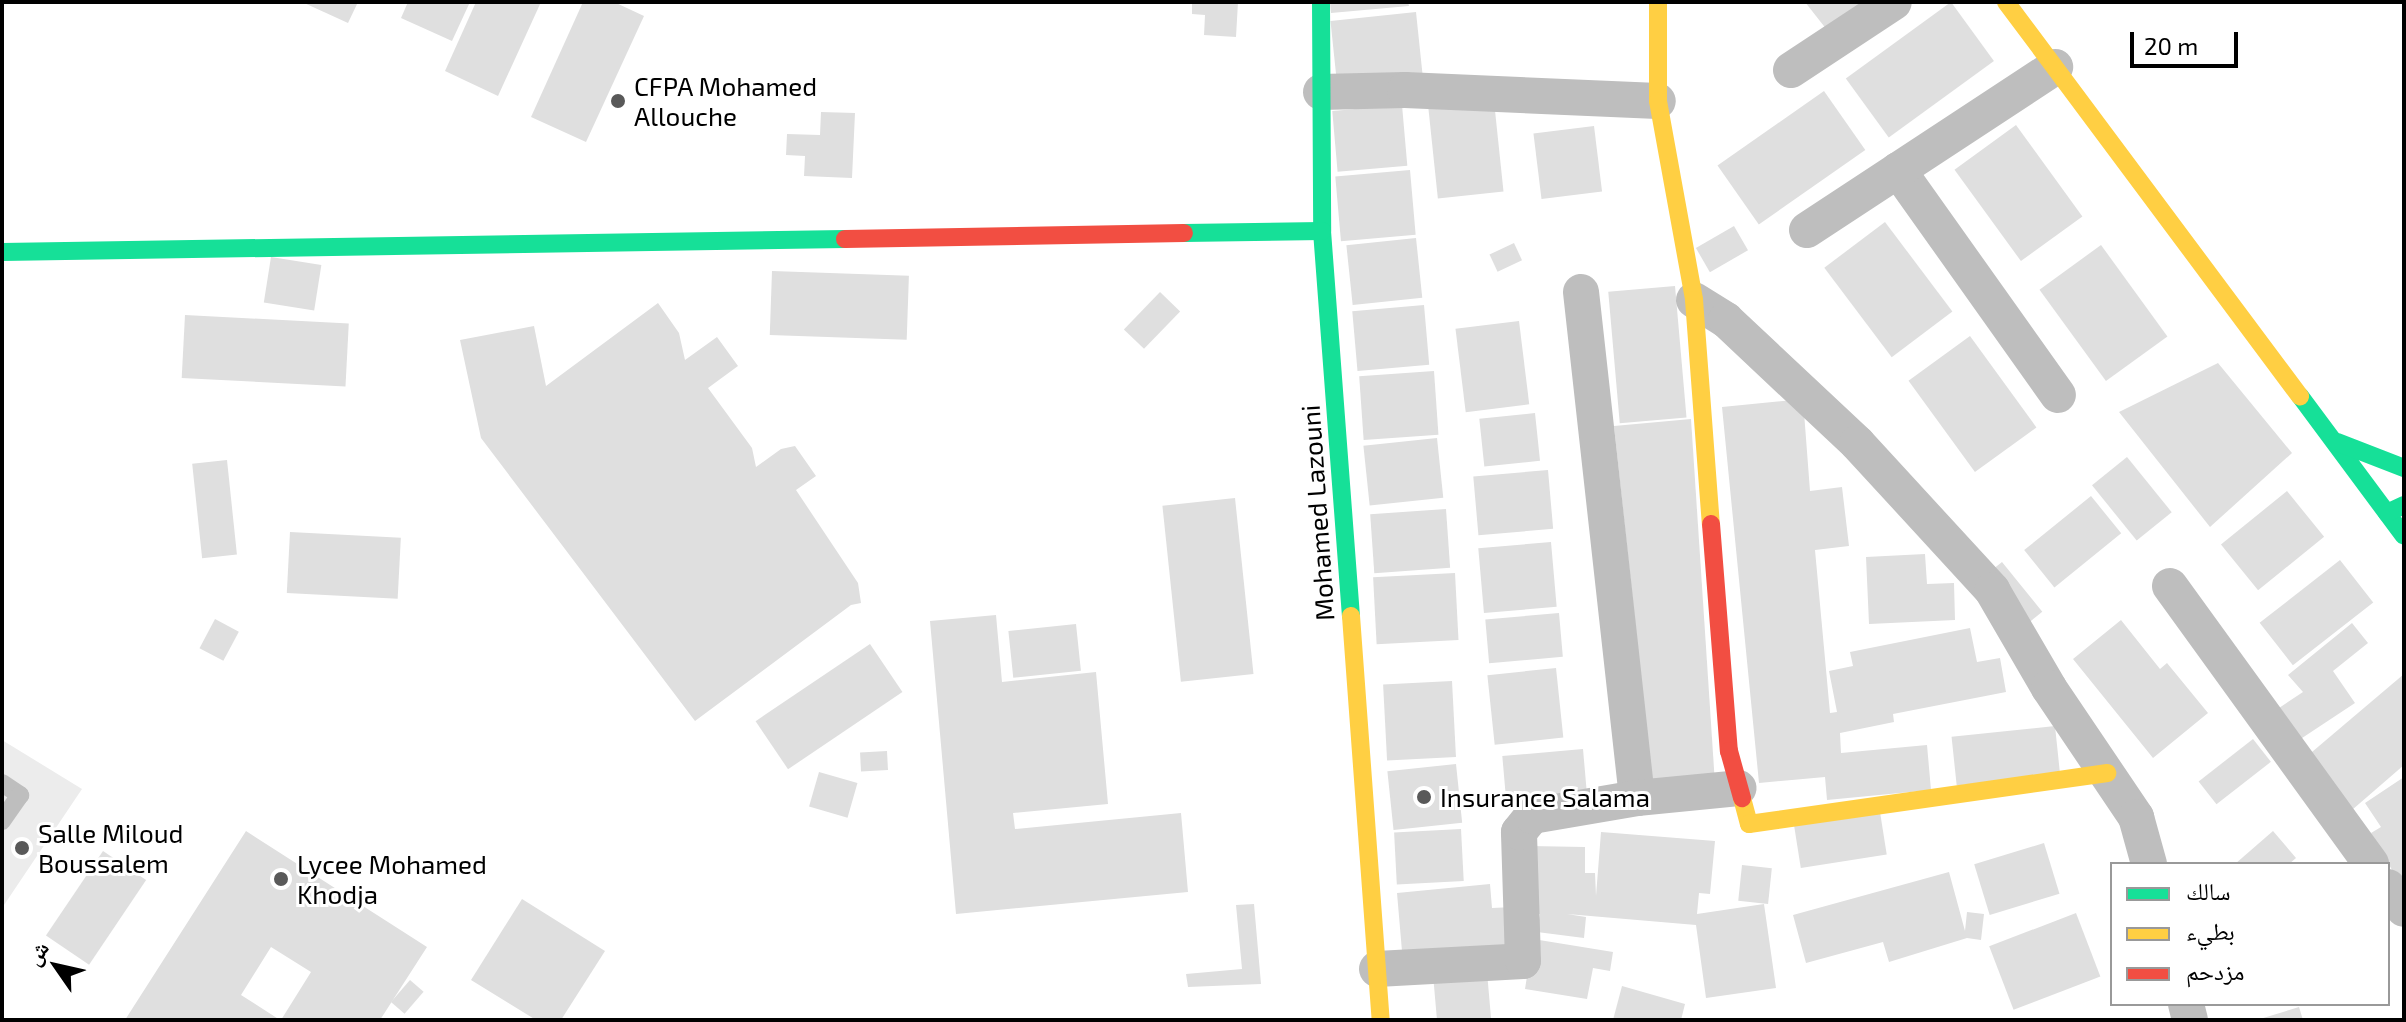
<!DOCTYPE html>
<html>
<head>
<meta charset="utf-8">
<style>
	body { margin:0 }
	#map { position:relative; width:2406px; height:1022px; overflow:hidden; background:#fff; font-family:"Exo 2","Noto Naskh Arabic",sans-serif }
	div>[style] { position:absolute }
	.green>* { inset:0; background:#ececec }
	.building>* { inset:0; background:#dfdfdf; transform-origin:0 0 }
	.lane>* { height:18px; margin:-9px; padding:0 9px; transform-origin:9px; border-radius:9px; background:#bebebe }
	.street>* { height:36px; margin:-18px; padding:0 18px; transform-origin:18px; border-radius:18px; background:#bebebe }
	.fast>* { height:18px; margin:-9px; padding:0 9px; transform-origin:9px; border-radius:9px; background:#16e098 }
	.slow>* { height:18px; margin:-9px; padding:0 9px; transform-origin:9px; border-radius:9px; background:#ffcf43 }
	.jam>* { height:18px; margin:-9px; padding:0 9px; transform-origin:9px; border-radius:9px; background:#f24e42 }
	.dots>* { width:22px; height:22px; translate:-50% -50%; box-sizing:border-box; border:4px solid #fff; border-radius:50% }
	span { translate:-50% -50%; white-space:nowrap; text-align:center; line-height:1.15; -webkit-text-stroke:6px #fff; paint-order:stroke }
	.poi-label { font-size:26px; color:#000 }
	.left { translate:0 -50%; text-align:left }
	.street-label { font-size:26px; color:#000 }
	.frame { position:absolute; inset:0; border:4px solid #000; pointer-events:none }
	.legend { position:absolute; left:2110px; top:862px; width:280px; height:144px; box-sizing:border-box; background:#fff; border:2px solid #999; margin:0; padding:10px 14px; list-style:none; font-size:24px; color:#000 }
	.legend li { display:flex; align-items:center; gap:16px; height:40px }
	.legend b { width:40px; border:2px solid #999 }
	.north { position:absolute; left:16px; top:926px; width:80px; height:80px; -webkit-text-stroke:6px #fff; paint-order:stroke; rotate:304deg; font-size:22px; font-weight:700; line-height:32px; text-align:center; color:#000 }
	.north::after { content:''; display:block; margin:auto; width:28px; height:36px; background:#000; clip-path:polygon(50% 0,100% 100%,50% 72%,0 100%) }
	.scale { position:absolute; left:2130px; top:32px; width:108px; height:36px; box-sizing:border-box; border:4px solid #000; border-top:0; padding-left:10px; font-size:24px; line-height:28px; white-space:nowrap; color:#000; -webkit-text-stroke:6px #fff; paint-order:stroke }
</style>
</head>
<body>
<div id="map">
	<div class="green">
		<i style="clip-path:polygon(2px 740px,82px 789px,2px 908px)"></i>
	</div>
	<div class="building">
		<i style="clip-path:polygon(302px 2px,358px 2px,348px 23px)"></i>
		<i style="clip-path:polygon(408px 2px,470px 2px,452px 41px,401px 18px)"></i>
		<i style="clip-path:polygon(476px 2px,541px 2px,498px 96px,445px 71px)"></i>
		<i style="clip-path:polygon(583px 2px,614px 2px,644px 16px,586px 142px,531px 117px)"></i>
		<i style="clip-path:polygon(1192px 2px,1238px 2px,1236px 37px,1204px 35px,1205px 15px,1192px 14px)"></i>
		<i style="clip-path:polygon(1330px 2px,1408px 2px,1409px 6px,1331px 13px)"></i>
		<i style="clip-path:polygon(1805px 2px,1863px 2px,1827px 30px)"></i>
		<i style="left:1951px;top:2px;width:73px;height:130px;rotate:54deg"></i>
		<i style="left:1416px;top:12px;width:62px;height:86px;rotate:84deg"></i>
		<i style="left:1824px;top:91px;width:72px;height:130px;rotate:55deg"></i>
		<i style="left:1494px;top:101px;width:91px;height:66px;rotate:84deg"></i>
		<i style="left:1402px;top:105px;width:61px;height:70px;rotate:85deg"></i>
		<i style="clip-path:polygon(821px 112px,855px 113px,852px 178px,804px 176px,805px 156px,786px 155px,787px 134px,820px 135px)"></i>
		<i style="left:2016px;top:125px;width:113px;height:76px;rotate:54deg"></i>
		<i style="left:1594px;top:126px;width:66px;height:61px;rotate:83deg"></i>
		<i style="left:1410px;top:170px;width:65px;height:75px;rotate:85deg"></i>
		<i style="left:1885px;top:222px;width:112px;height:76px;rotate:53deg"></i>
		<i style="left:1734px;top:226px;width:28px;height:44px;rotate:60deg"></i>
		<i style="left:1416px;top:238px;width:60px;height:70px;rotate:84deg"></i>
		<i style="left:1514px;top:243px;width:19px;height:27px;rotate:65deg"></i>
		<i style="left:2101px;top:245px;width:113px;height:76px;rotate:54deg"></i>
		<i style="left:271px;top:257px;width:51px;height:46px;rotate:9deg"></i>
		<i style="left:772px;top:271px;width:137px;height:64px;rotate:2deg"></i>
		<i style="left:1675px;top:286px;width:132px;height:67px;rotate:85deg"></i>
		<i style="left:1160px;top:292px;width:28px;height:52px;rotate:44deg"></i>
		<i style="clip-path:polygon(658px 303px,679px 333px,685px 360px,717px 337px,738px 366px,708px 388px,752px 448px,756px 467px,781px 449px,795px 446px,816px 476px,796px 490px,858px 583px,861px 603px,851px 605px,695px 721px,481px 438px,460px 340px,534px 326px,546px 386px)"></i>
		<i style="left:1424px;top:305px;width:60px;height:72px;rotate:85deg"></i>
		<i style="left:185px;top:315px;width:164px;height:63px;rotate:3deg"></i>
		<i style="left:1519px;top:321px;width:84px;height:64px;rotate:83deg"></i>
		<i style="left:1970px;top:336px;width:113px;height:76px;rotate:54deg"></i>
		<i style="clip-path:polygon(2218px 363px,2292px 453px,2210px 527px,2119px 412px)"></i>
		<i style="left:1434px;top:371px;width:64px;height:75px;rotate:86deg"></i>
		<i style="clip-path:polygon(1803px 399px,1810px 491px,1842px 487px,1849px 546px,1815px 550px,1830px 713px,1837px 712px,1829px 671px,1853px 666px,1850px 652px,1970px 628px,1977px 662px,2000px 658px,2006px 692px,1893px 714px,1894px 722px,1840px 733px,1841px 753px,1927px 745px,1931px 790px,1827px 800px,1825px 777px,1759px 783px,1722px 407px)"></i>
		<i style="left:1535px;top:413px;width:48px;height:56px;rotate:84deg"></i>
		<i style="clip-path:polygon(1691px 419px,1715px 784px,1653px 790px,1614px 426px)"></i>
		<i style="left:1437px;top:438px;width:60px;height:74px;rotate:84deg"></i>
		<i style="left:2127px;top:457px;width:71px;height:45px;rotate:51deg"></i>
		<i style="left:227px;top:460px;width:95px;height:35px;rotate:84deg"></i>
		<i style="left:1548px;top:470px;width:59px;height:75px;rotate:85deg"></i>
		<i style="left:2287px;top:491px;width:59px;height:85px;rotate:51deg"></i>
		<i style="left:2091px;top:496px;width:48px;height:86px;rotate:51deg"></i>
		<i style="left:1235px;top:498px;width:177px;height:73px;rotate:84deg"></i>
		<i style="left:1446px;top:509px;width:59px;height:76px;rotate:86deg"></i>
		<i style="left:290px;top:532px;width:111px;height:61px;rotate:3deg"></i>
		<i style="left:1551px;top:542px;width:65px;height:73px;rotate:85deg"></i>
		<i style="clip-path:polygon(1925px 554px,1927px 584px,1954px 583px,1955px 620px,1869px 624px,1866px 557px)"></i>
		<i style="left:2340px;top:560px;width:54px;height:102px;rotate:52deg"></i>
		<i style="left:2002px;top:562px;width:64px;height:16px;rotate:51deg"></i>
		<i style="left:1455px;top:573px;width:67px;height:82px;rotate:87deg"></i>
		<i style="left:1559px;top:613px;width:44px;height:74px;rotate:85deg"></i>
		<i style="clip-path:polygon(996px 615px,1002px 682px,1096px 672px,1108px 804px,1013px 813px,1015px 829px,1181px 813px,1188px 892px,956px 914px,930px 621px)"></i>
		<i style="left:215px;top:619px;width:27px;height:33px;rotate:28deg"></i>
		<i style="clip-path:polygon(2121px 620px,2160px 669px,2167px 663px,2208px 713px,2153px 758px,2073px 659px)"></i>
		<i style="clip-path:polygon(2352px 623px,2368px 643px,2333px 671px,2355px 703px,2293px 744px,2273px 712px,2303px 692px,2288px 675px)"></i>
		<i style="left:1076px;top:624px;width:47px;height:68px;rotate:84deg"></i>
		<i style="left:870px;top:644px;width:58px;height:138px;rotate:56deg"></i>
		<i style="left:1556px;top:668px;width:70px;height:69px;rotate:84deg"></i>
		<i style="clip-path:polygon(2404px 674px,2404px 765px,2345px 816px,2299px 763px)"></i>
		<i style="left:1452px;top:681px;width:76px;height:69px;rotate:87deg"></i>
		<i style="left:2055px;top:726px;width:49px;height:104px;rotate:84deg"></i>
		<i style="left:2253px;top:739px;width:29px;height:69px;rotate:52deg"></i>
		<i style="left:1583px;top:749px;width:48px;height:81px;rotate:85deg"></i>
		<i style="left:887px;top:751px;width:19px;height:27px;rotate:87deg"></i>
		<i style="left:1456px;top:764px;width:59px;height:69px;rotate:84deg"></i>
		<i style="left:819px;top:772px;width:40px;height:36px;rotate:16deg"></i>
		<i style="clip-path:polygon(2404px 777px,2404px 891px,2371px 833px,2381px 827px,2365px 803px)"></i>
		<i style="left:1880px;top:812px;width:43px;height:87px;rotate:81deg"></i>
		<i style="left:1461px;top:829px;width:52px;height:67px;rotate:87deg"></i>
		<i style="clip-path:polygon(246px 831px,427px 947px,380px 1020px,281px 1020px,311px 972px,271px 947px,241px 995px,280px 1020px,125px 1020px)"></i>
		<i style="clip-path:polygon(2273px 831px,2296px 858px,2289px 864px,2235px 864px)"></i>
		<i style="clip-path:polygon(1601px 832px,1715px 841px,1710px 894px,1699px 893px,1697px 914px,1764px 904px,1776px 988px,1706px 998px,1696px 925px,1567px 914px,1586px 917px,1584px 938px,1537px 932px,1540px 914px,1528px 914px,1529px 846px,1585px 847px,1585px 873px,1595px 873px,1596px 896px)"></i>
		<i style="left:2044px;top:843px;width:53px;height:73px;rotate:73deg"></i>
		<i style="left:103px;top:851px;width:52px;height:102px;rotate:34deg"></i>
		<i style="left:1742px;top:865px;width:30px;height:36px;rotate:6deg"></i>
		<i style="clip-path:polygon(1949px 872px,1965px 931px,1967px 912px,1984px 914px,1981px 940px,1967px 938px,1889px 962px,1883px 942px,1806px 963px,1793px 915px)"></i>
		<i style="clip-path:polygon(1490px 884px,1492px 908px,1513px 907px,1517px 951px,1403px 963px,1397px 893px)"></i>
		<i style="clip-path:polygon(522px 899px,605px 951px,561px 1020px,536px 1020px,471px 980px)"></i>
		<i style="clip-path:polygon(1254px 904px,1261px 984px,1188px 987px,1186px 974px,1242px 969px,1236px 905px)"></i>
		<i style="left:2076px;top:913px;width:68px;height:93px;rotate:69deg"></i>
		<i style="clip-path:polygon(1533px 939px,1613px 952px,1610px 971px,1593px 968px,1587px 999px,1525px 989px)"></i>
		<i style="left:1487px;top:972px;width:48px;height:54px;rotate:85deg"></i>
		<i style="left:410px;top:980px;width:18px;height:29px;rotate:41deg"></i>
		<i style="clip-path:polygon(1622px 986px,1685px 1004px,1681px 1020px,1613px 1020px)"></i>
		<i style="clip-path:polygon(2299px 1007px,2303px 1020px,2260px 1020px,2260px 1019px)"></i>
	</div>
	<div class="lane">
		<i style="left:2px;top:783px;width:22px;rotate:34deg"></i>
		<i style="left:20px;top:795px;width:32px;rotate:125deg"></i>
	</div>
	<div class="street">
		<i style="left:1791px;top:70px;width:123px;rotate:-33.4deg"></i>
		<i style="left:1321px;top:92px;width:84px;rotate:-1.4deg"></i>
		<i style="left:1405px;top:90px;width:253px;rotate:2.5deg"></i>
		<i style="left:1898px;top:170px;width:276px;rotate:54.6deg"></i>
		<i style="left:1807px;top:230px;width:297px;rotate:-33.3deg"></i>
		<i style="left:1581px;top:292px;width:509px;rotate:83.68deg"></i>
		<i style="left:1694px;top:300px;width:38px;rotate:32deg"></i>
		<i style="left:1726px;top:320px;width:180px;rotate:43.2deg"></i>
		<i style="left:1857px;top:443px;width:200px;rotate:47.4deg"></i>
		<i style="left:1992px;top:590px;width:113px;rotate:59.8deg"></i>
		<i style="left:2049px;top:688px;width:156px;rotate:56deg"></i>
		<i style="left:2136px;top:817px;width:49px;rotate:74.5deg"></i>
		<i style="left:2170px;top:586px;width:343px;rotate:54.1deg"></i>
		<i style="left:2388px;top:887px;width:27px;rotate:54deg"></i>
		<i style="left:1377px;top:969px;width:146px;rotate:-3.1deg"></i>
		<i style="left:1523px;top:961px;width:129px;rotate:-91.8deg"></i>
		<i style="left:1519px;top:832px;width:21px;rotate:-51deg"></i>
		<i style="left:1532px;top:816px;width:107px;rotate:-9.7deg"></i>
		<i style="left:1637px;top:798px;width:102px;rotate:-5.6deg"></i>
		<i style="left:2186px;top:1004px;width:16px;rotate:76deg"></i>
	</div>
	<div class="fast">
		<i style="left:1321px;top:2px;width:229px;rotate:89.7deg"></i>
		<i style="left:1322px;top:231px;width:386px;rotate:85.7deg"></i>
		<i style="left:1184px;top:233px;width:138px;rotate:-0.8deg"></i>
		<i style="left:2px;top:252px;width:843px;rotate:-0.88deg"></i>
		<i style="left:2300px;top:396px;width:174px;rotate:53.4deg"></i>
		<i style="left:2337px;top:442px;width:72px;rotate:21.2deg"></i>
		<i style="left:2387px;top:513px;width:19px;rotate:-25deg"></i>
	</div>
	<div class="slow">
		<i style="left:1658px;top:2px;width:99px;rotate:90deg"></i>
		<i style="left:1658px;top:101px;width:202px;rotate:79.7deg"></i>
		<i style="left:1694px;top:300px;width:225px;rotate:85.7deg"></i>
		<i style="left:2006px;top:2px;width:492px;rotate:53.3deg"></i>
		<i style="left:1351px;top:616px;width:405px;rotate:85.8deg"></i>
		<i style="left:1742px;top:798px;width:27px;rotate:75deg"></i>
		<i style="left:1749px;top:824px;width:362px;rotate:-8.1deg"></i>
	</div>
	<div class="jam">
		<i style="left:845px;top:239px;width:339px;rotate:-1deg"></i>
		<i style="left:1711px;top:524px;width:228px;rotate:85.5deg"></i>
		<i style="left:1729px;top:751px;width:49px;rotate:74.5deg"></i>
	</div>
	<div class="dots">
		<i style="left:618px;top:101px;background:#595959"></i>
		<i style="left:1424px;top:797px;background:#595959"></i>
		<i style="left:22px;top:848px;background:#595959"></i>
		<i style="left:281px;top:879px;background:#595959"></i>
	</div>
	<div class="poi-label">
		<span class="left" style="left:634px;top:101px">CFPA Mohamed<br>Allouche</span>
		<span class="left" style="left:1440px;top:797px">Insurance Salama</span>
		<span class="left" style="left:38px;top:848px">Salle Miloud<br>Boussalem</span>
		<span class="left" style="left:297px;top:879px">Lycee Mohamed<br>Khodja</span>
	</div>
	<div class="street-label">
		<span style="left:1317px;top:513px;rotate:-94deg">Mohamed Lazouni</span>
	</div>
	<div class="frame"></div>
	<ul class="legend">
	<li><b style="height:10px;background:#16e098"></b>سالك</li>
	<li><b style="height:10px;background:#ffcf43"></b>بطيء</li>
	<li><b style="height:10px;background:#f24e42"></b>مزدحم</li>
	</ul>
	<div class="north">ش</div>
	<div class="scale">20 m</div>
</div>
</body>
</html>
